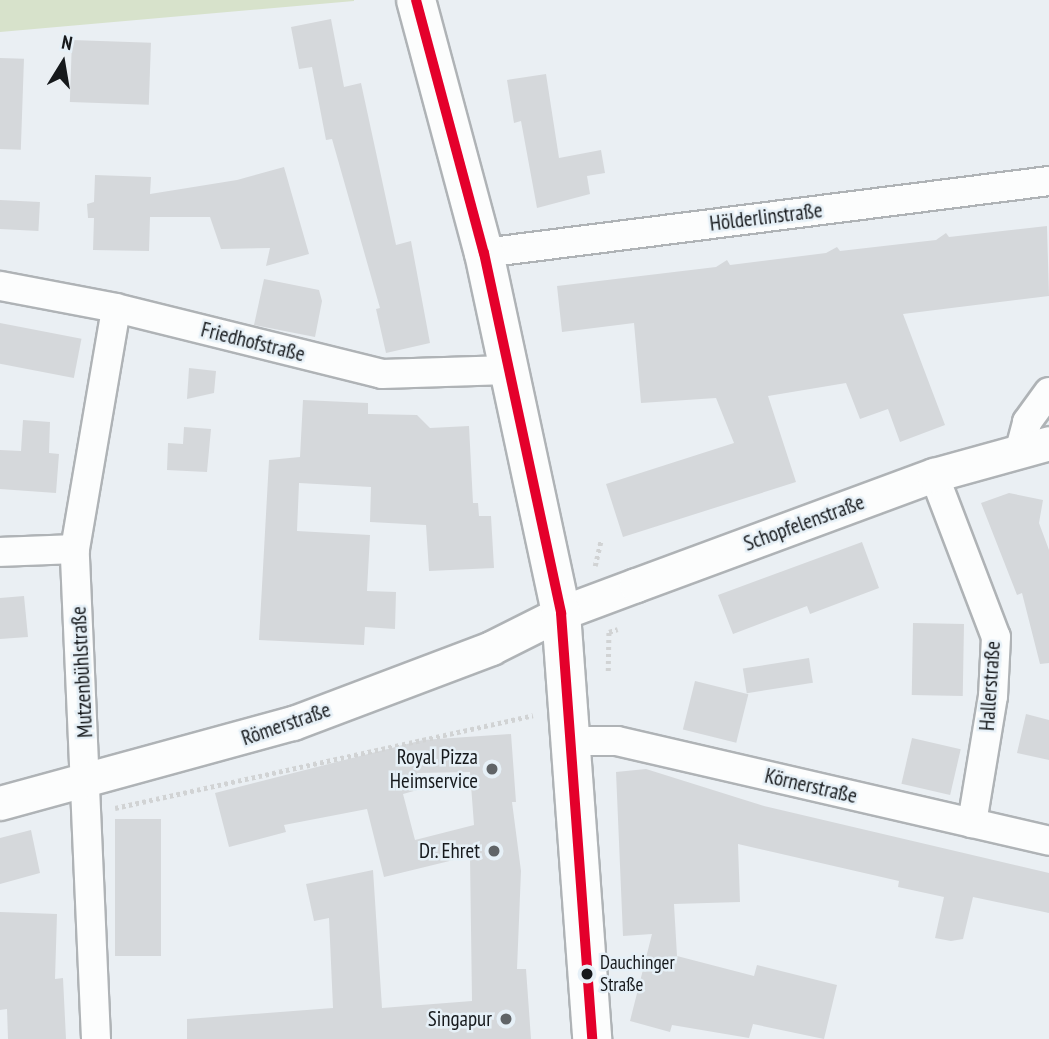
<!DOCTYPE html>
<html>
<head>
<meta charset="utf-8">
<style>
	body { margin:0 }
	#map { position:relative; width:1049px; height:1039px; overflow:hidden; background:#eaeff3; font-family:"PT Sans Narrow",sans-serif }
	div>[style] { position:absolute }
	.green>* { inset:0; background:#d7e2cb }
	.building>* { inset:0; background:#d5d8db; transform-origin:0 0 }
	.path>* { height:4.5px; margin-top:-2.25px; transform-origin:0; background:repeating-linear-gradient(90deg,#d1d3d4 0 3.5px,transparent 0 7px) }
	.roads { filter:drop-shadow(2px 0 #afb3b6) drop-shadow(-2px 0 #afb3b6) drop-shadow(0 2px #afb3b6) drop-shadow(0 -2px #afb3b6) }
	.minor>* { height:28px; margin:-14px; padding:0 14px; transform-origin:14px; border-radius:14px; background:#fcfdfd }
	.tertiary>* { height:33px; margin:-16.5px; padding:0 16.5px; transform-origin:16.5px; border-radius:16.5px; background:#fcfdfd }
	.secondary>* { height:38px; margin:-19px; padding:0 19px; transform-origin:19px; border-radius:19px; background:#fcfdfd }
	.bus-1>* { height:10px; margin:-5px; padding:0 5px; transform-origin:5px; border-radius:5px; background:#e4002b }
	.dots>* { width:19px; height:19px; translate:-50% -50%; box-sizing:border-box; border:4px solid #e6f0f7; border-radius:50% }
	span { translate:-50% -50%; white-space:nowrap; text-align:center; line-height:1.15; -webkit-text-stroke:5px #e6f0f7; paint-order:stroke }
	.bus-label { font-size:19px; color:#16191c }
	.left { translate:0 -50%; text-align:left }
	.street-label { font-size:21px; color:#16191c }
	.poi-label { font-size:21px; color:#16191c }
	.right { translate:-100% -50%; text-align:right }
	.north { position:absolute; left:28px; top:28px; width:70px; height:70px; -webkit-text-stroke:5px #e6f0f7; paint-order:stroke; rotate:11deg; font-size:19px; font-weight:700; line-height:28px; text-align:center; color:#16191c }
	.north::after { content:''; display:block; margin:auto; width:24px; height:32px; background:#16191c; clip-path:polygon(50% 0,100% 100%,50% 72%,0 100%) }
</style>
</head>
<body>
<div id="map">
	<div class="green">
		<i style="clip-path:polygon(0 0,354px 0,354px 1px,0 32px)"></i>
	</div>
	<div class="building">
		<i style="clip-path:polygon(331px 19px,344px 87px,361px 83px,396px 245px,411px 241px,430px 343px,386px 353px,376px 309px,380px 308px,332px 139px,326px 140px,312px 67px,299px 69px,291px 27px)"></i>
		<i style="left:72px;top:40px;width:79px;height:62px;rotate:2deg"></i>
		<i style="left:0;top:58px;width:24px;height:91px;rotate:2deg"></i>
		<i style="clip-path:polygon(546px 74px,559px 158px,601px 150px,605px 173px,587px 176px,590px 194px,537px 208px,521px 121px,514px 123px,507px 80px)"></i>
		<i style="clip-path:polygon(284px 167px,309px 254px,266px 266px,270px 248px,221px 249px,210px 217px,150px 217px,149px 251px,93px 250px,94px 218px,88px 218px,87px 204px,94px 202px,95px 175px,151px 177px,150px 194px,237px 180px)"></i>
		<i style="left:0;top:200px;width:40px;height:29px;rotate:3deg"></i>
		<i style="clip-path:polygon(1047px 226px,1049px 296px,903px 314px,945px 425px,900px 442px,888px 409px,860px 419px,846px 383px,768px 396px,796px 482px,623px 537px,606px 484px,734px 443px,716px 398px,641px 403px,634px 323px,562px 332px,557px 286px,716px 267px,727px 260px,730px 265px,826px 253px,837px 247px,840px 251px,936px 240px,946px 233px,949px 237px)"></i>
		<i style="clip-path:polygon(264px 279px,319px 290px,322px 301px,315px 337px,254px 325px)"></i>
		<i style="left:0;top:323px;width:83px;height:40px;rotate:11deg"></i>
		<i style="clip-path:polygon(189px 368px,216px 371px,214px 393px,187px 399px)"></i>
		<i style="clip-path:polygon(303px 400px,368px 403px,368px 414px,417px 415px,430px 428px,469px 426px,473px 503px,478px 503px,479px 516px,491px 516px,494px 568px,429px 571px,426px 525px,370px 522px,371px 487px,299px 483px,297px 531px,370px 535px,367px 591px,396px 592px,395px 629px,365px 627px,364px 645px,259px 640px,269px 460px,300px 457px)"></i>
		<i style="clip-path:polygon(23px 420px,50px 422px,49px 453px,59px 454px,56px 493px,0 489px,0 450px,21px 451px)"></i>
		<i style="clip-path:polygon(184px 427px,211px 429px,207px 472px,167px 470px,168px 443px,183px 444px)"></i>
		<i style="clip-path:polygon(1009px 493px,1043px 500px,1039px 523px,1049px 550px,1049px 663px,1040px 664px,1022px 593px,1017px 595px,981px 503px)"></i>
		<i style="clip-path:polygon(862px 542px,879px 588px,810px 614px,807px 606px,733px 634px,718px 595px)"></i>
		<i style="clip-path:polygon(24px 596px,28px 637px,0 639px,0 598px)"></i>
		<i style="left:913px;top:623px;width:51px;height:72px;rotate:1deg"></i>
		<i style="left:809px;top:658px;width:25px;height:67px;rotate:81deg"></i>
		<i style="left:695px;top:681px;width:55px;height:50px;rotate:14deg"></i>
		<i style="clip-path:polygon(1026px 714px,1049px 720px,1049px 760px,1017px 753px)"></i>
		<i style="clip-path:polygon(evenodd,511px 734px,516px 802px,512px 802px,521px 871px,517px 969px,526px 969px,531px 1039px,187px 1039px,187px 1019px,333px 1008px,329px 918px,314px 921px,306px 884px,373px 870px,382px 1008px,472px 1001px,470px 856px,384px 877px,367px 809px,284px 825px,286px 832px,229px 847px,215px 793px,423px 740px,511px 734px,470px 772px,474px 825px,415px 840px,403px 794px,421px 789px,417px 773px,470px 772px)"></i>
		<i style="left:912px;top:738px;width:50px;height:47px;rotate:13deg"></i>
		<i style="clip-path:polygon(646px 769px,764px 806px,1049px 873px,1049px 913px,973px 897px,963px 939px,951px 941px,935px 938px,944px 897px,898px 887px,899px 881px,738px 844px,740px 902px,674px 904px,677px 956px,754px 976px,757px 965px,837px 985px,824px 1039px,753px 1024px,749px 1038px,672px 1025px,670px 1032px,630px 1021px,652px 934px,623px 936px,616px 772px)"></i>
		<i style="left:115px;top:819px;width:46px;height:137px"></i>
		<i style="clip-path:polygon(31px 830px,40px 873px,0 884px,0 838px)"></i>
		<i style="clip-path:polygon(0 912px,57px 914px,55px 979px,63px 978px,66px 1039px,8px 1039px,7px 1009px,0 1010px)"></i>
	</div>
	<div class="path">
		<i style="left:595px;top:566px;width:27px;rotate:-77deg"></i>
		<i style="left:608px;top:671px;width:39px;rotate:-89deg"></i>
		<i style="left:609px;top:632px;width:9px;rotate:-18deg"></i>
		<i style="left:115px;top:808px;width:428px;rotate:-12.5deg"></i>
	</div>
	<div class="roads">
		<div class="minor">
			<i style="left:484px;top:253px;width:570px;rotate:-7.26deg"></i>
			<i style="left:0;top:286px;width:118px;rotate:10.7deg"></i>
			<i style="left:116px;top:308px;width:274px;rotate:13.9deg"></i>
			<i style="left:382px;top:374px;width:126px;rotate:-1.8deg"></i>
			<i style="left:1020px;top:449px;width:28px;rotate:-75deg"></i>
			<i style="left:1027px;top:422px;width:37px;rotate:-54deg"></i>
			<i style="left:934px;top:475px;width:173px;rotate:69.1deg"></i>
			<i style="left:996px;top:637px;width:59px;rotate:92.9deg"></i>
			<i style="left:993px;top:696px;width:129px;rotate:99.4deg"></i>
			<i style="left:0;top:552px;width:75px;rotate:-2.3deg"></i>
			<i style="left:573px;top:741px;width:44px"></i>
			<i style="left:617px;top:741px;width:443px;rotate:13deg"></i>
			<i style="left:96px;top:1039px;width:490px;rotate:-92.5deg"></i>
			<i style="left:75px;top:549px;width:244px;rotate:-80.3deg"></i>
		</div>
		<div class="tertiary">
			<i style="left:0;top:803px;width:304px;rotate:-15.3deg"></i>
			<i style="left:293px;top:723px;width:212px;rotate:-20.7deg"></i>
			<i style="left:491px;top:648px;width:78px;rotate:-26.6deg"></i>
			<i style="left:561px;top:613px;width:80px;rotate:-20.5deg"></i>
			<i style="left:636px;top:585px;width:318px;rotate:-20.3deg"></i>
			<i style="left:934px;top:475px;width:119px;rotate:-15.5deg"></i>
		</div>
		<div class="secondary">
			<i style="left:416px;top:0;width:262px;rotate:75deg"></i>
			<i style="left:484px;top:253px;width:368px;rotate:77.9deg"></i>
			<i style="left:561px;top:613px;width:427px;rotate:85.8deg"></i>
		</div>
	</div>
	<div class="bus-1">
		<i style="left:416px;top:0;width:262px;rotate:75deg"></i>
		<i style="left:484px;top:253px;width:368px;rotate:77.9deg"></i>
		<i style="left:561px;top:613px;width:427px;rotate:85.8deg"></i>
	</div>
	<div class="dots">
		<i style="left:492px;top:769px;background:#606467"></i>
		<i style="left:494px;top:851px;background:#606467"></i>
		<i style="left:587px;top:974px;background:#16191c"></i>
		<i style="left:506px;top:1019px;background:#606467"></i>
	</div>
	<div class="bus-label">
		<span class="left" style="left:600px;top:974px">Dauchinger<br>Straße</span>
	</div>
	<div class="street-label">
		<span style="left:766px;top:217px;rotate:-7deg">Hölderlinstraße</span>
		<span style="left:253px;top:342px;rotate:14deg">Friedhofstraße</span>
		<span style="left:804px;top:523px;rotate:-20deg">Schopfelenstraße</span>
		<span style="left:82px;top:672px;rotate:-93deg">Mutzenbühlstraße</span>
		<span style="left:990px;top:686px;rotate:-86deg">Hallerstraße</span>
		<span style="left:286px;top:724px;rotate:-19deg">Römerstraße</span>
		<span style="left:811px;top:786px;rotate:13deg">Körnerstraße</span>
	</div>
	<div class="poi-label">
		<span class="right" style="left:478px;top:769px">Royal Pizza<br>Heimservice</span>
		<span class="right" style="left:480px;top:851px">Dr. Ehret</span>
		<span class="right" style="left:492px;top:1019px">Singapur</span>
	</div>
	<div class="north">N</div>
</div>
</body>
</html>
